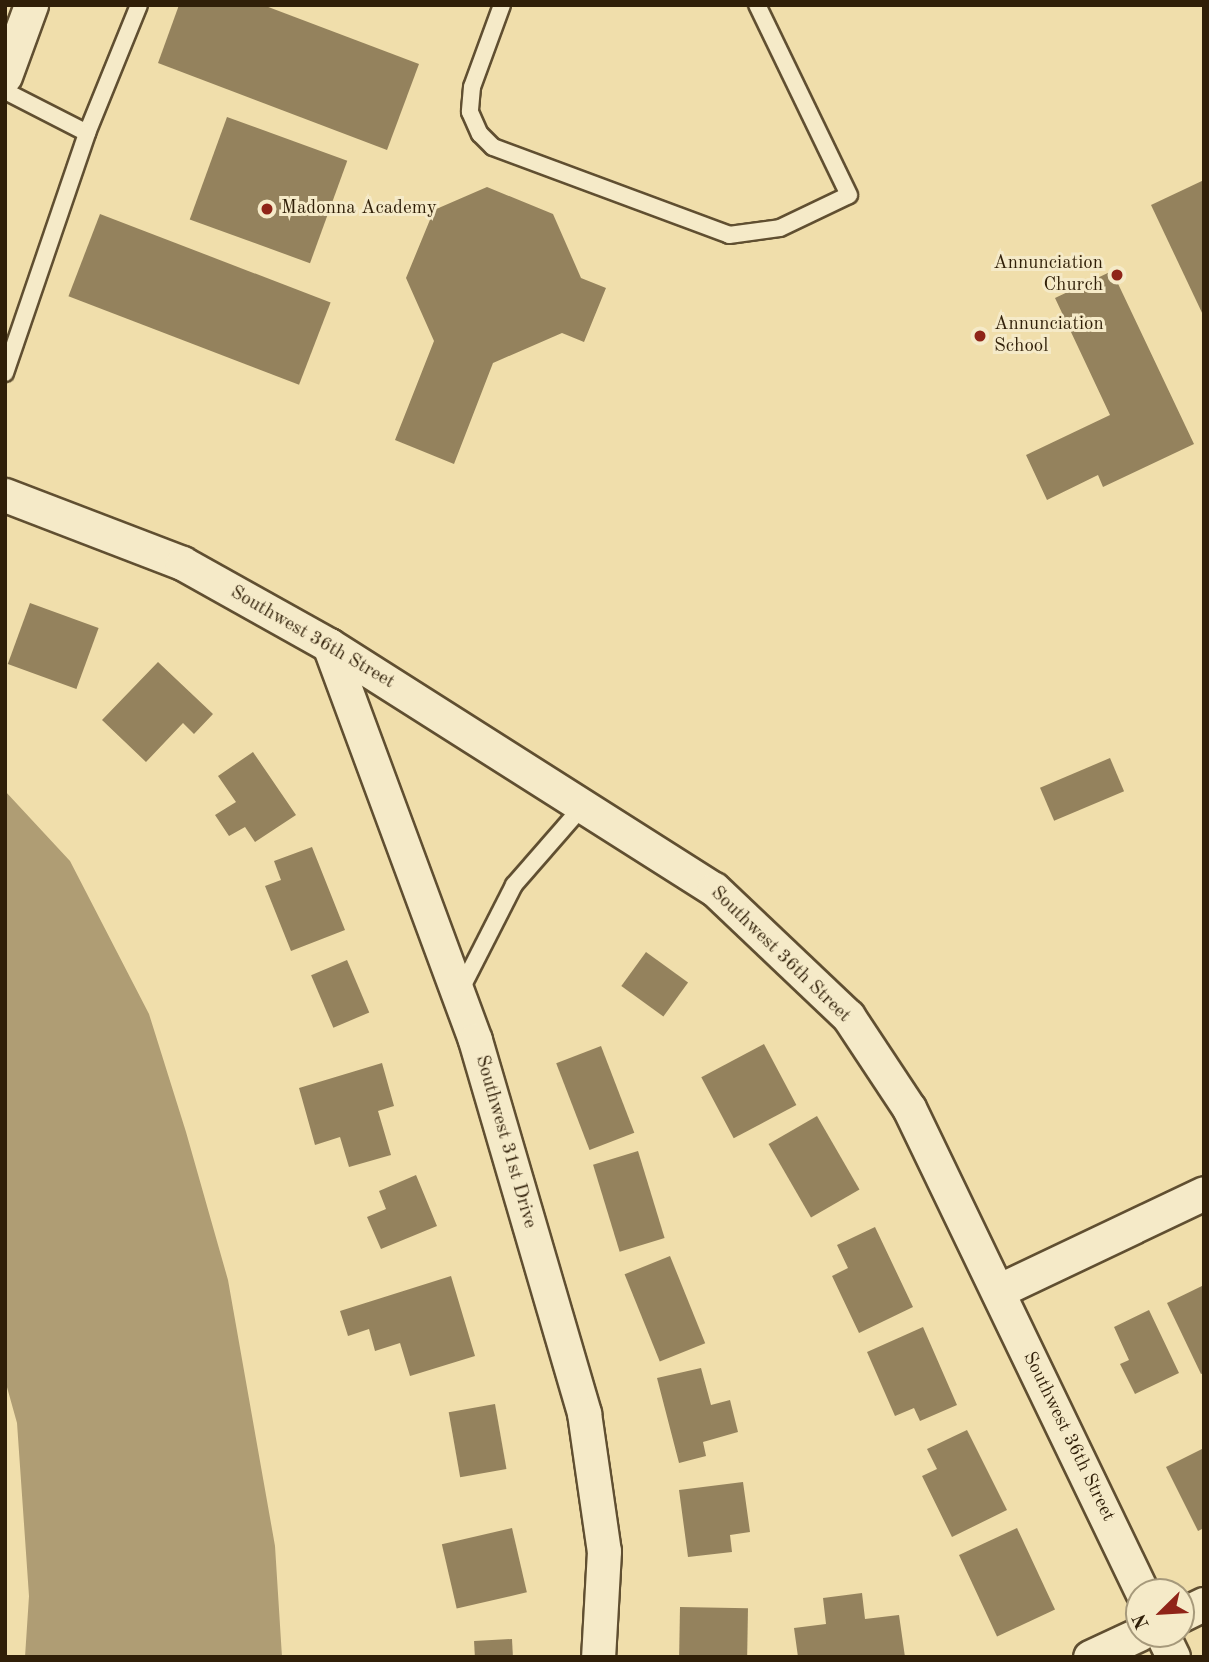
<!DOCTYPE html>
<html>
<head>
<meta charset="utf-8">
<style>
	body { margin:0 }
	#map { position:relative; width:1209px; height:1662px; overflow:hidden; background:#f0deab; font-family:"Old Standard TT",serif }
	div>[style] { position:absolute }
	.water>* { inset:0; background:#af9d74 }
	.building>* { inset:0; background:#94825d; transform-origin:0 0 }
	.roads { filter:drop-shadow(2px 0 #604f31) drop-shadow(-2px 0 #604f31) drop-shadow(0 2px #604f31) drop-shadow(0 -2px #604f31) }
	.lane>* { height:16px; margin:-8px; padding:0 8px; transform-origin:8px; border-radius:8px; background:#f5eac8 }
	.street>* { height:33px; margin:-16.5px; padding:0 16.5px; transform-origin:16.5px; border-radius:16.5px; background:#f5eac8 }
	.dots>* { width:19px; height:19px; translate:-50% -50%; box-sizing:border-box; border:4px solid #f5eac8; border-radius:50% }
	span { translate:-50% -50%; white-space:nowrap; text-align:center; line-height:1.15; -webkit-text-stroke:6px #f5eac8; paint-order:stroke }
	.poi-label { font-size:19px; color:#301f08 }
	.left { translate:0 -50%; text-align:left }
	.right { translate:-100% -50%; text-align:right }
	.street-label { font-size:19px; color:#301f08 }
	.frame { position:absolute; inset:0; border:7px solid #301f08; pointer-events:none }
	.north { position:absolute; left:1125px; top:1578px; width:70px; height:70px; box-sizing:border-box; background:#f5eac8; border:2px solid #a6997b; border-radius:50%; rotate:246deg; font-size:19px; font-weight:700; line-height:28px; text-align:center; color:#301f08 }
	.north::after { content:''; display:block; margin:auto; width:24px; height:32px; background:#8f2418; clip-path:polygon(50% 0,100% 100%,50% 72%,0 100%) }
</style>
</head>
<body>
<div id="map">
	<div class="water">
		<i style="clip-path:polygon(5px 791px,70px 861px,149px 1014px,186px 1132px,228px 1280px,275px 1546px,282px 1657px,25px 1657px,29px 1596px,17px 1423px,5px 1380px)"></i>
	</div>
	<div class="building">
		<i style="clip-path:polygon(179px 5px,263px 5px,419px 64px,387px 150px,158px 63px)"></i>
		<i style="left:227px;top:117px;width:128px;height:109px;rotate:20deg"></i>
		<i style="clip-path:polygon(1204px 180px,1204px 317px,1151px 205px)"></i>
		<i style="clip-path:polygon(487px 187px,553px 214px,581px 278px,606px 288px,584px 342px,562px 333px,493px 363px,454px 464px,395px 440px,434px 341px,406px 278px,434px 210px)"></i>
		<i style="left:100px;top:214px;width:247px;height:88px;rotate:21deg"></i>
		<i style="clip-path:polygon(1112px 271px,1194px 444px,1103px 487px,1098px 475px,1047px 500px,1026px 455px,1110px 415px,1055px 298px)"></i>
		<i style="left:30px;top:603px;width:73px;height:65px;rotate:20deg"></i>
		<i style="clip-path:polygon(158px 662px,213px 714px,194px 734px,183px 723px,146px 762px,102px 720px)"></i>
		<i style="clip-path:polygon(253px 752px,296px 815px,255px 842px,245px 827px,229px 836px,215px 815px,236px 802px,218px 776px)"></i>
		<i style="left:1110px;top:758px;width:36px;height:76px;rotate:67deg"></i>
		<i style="clip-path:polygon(312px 847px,345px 930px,291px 951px,265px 886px,281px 880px,274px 861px)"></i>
		<i style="left:646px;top:952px;width:52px;height:42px;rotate:36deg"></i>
		<i style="left:347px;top:960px;width:57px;height:39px;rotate:67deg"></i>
		<i style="left:764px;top:1044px;width:69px;height:71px;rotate:62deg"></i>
		<i style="left:601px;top:1046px;width:93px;height:48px;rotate:69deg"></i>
		<i style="clip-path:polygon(382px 1063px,394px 1106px,378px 1111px,391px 1155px,349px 1167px,340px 1137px,315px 1145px,299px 1088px)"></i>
		<i style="left:817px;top:1116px;width:85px;height:56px;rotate:60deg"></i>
		<i style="left:638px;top:1151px;width:91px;height:47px;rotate:73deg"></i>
		<i style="clip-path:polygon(416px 1175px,437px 1226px,381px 1249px,367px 1217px,386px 1209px,379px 1191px)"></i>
		<i style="clip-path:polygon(875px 1227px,913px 1307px,859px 1333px,832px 1276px,848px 1268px,837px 1245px)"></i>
		<i style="left:670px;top:1256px;width:94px;height:49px;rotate:68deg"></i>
		<i style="clip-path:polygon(451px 1276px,475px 1356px,410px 1376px,400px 1343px,375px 1351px,369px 1329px,348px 1336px,340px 1311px)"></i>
		<i style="clip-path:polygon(1204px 1285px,1204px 1373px,1201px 1374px,1167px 1303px)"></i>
		<i style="clip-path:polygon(1149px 1310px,1179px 1373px,1135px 1394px,1120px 1364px,1129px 1360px,1114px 1327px)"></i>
		<i style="clip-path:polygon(923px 1327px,957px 1405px,920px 1421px,914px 1408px,895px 1416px,867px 1352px)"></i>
		<i style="clip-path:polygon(701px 1368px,711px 1405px,730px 1400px,738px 1432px,703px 1442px,706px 1456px,679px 1463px,657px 1378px)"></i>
		<i style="left:495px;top:1404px;width:66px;height:47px;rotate:80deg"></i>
		<i style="clip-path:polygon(967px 1430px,1007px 1510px,952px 1537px,922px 1476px,937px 1469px,927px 1449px)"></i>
		<i style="clip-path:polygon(1204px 1448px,1204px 1528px,1198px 1531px,1166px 1467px)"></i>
		<i style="clip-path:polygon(743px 1482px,750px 1532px,730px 1535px,732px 1552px,688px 1557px,679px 1490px)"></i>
		<i style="left:512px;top:1528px;width:66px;height:72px;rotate:77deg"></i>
		<i style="left:1017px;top:1528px;width:90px;height:64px;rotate:65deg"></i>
		<i style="clip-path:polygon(862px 1593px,865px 1619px,899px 1615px,905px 1657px,798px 1657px,794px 1628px,826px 1624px,823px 1598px)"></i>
		<i style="left:680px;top:1607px;width:68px;height:50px;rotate:1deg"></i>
		<i style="left:512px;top:1639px;width:18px;height:38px;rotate:87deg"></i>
	</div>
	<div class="roads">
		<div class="lane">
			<i style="left:502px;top:5px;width:87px;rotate:110.1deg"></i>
			<i style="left:472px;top:87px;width:25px;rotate:95deg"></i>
			<i style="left:470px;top:112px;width:24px;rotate:66deg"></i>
			<i style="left:480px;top:134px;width:18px;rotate:45deg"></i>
			<i style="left:493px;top:147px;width:252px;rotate:20.4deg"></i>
			<i style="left:729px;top:235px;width:51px;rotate:-7.8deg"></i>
			<i style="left:780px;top:228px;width:76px;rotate:-25.6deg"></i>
			<i style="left:849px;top:195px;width:211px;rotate:-115.8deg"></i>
			<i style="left:5px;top:91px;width:92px;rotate:27.1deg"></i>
			<i style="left:87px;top:133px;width:138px;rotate:-67.9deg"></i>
			<i style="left:5px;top:373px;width:254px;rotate:-71.1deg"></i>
			<i style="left:459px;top:993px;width:121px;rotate:-63deg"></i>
			<i style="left:514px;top:885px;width:105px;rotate:-48.9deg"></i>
		</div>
		<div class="street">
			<i style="left:5px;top:76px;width:76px;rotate:-69.9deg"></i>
			<i style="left:5px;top:495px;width:190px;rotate:21deg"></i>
			<i style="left:182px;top:563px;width:168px;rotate:29.2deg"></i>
			<i style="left:329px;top:645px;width:456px;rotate:32.4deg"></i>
			<i style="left:714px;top:889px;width:185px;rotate:43.5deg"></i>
			<i style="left:848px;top:1016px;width:110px;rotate:56.5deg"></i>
			<i style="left:909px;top:1108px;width:537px;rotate:64.29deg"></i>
			<i style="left:329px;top:645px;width:421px;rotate:69.7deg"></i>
			<i style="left:475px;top:1040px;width:389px;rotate:73.7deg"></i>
			<i style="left:584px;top:1413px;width:139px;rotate:81.8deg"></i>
			<i style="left:604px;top:1551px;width:106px;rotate:93.2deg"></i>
			<i style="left:998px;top:1291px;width:228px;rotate:-25.4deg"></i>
			<i style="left:1181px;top:1615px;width:25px;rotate:-26deg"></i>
			<i style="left:1162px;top:1634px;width:25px;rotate:64deg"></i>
			<i style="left:1090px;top:1657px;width:54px;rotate:-25.1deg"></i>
		</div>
	</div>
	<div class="dots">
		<i style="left:267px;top:209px;background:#8f2418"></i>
		<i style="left:1117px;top:275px;background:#8f2418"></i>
		<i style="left:980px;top:336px;background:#8f2418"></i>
	</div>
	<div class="poi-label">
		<span class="left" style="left:281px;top:209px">Madonna Academy</span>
		<span class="right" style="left:1103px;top:275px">Annunciation<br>Church</span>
		<span class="left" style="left:994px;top:336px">Annunciation<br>School</span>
	</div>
	<div class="street-label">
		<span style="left:312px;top:638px;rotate:30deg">Southwest 36th Street</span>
		<span style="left:780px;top:955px;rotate:44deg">Southwest 36th Street</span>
		<span style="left:505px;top:1142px;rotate:74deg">Southwest 31st Drive</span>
		<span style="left:1068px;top:1437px;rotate:64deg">Southwest 36th Street</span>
	</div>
	<div class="frame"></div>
	<div class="north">N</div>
</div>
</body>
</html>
